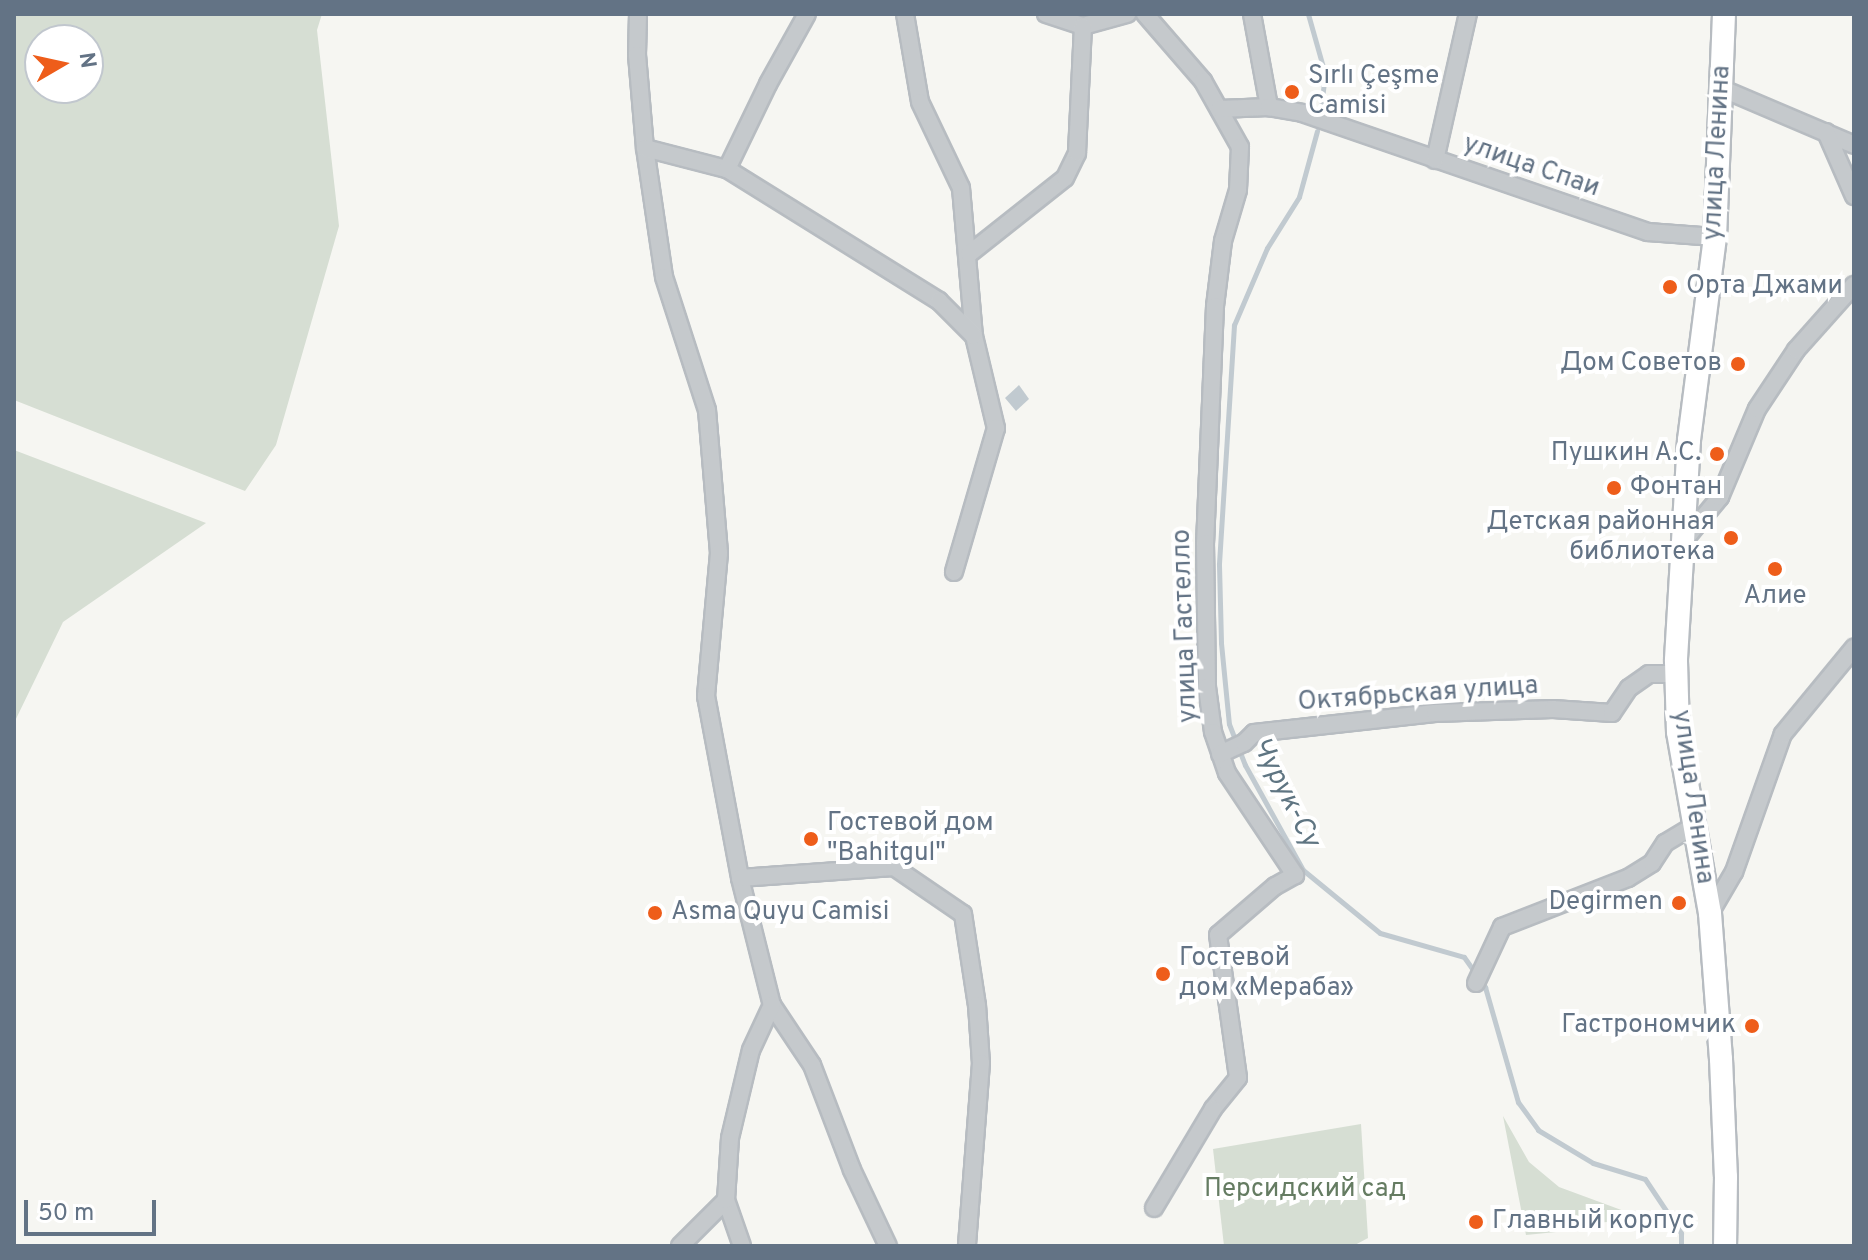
<!DOCTYPE html>
<html>
<head>
<meta charset="utf-8">
<style>
	body { margin:0 }
	#map { position:relative; width:1868px; height:1260px; overflow:hidden; background:#f6f6f2; font-family:Overpass,sans-serif }
	div>[style] { position:absolute }
	.green>* { inset:0; background:#d6ded3 }
	.water>* { inset:0; background:#c1cad0 }
	.stream>* { height:5px; margin:-2.5px; padding:0 2.5px; transform-origin:2.5px; border-radius:2.5px; background:#c1cad0 }
	.roads { filter:drop-shadow(2px 0 #b7bcc1) drop-shadow(-2px 0 #b7bcc1) drop-shadow(0 2px #b7bcc1) drop-shadow(0 -2px #b7bcc1) }
	.street>* { height:16px; margin:-8px; padding:0 8px; transform-origin:8px; border-radius:8px; background:#c5c9cc }
	.secondary>* { height:22px; margin:-11px; padding:0 11px; transform-origin:11px; border-radius:11px; background:#fff }
	.dots>* { width:22px; height:22px; translate:-50% -50%; box-sizing:border-box; border:4px solid #fff; border-radius:50% }
	span { translate:-50% -50%; white-space:nowrap; text-align:center; line-height:1.15; -webkit-text-stroke:8px #fff; paint-order:stroke }
	.poi-label { font-size:26px; color:#637385 }
	.left { translate:0 -50%; text-align:left }
	.right { translate:-100% -50%; text-align:right }
	.street-label { font-size:26px; color:#637385 }
	.park-label { font-size:26px; color:#657c62 }
	.water-label { font-size:28px; color:#5f7582; font-style:italic }
	.frame { position:absolute; inset:0; border:16px solid #637385; pointer-events:none }
	.north { position:absolute; left:24px; top:24px; width:80px; height:80px; box-sizing:border-box; background:#fff; border:2px solid #c1c7ce; border-radius:50%; rotate:81deg; font-size:22px; font-weight:700; line-height:32px; text-align:center; color:#637385 }
	.north::after { content:''; display:block; margin:auto; width:28px; height:36px; background:#ee5d1a; clip-path:polygon(50% 0,100% 100%,50% 72%,0 100%) }
	.scale { position:absolute; left:24px; top:1200px; width:132px; height:36px; box-sizing:border-box; border:4px solid #637385; border-top:0; padding-left:10px; font-size:24px; line-height:28px; white-space:nowrap; color:#637385; -webkit-text-stroke:6px #fff; paint-order:stroke }
</style>
</head>
<body>
<div id="map">
	<div class="green">
		<i style="clip-path:polygon(evenodd,14px 14px,322px 14px,317px 30px,339px 226px,276px 445px,245px 491px,14px 400px,14px 14px,40px 40px,88px 40px,88px 88px,40px 88px,40px 40px)"></i>
		<i style="clip-path:polygon(14px 450px,206px 523px,63px 622px,14px 723px)"></i>
		<i style="clip-path:polygon(1503px 1116px,1529px 1162px,1559px 1187px,1662px 1225px,1645px 1230px,1618px 1221px,1596px 1223px,1596px 1228px,1526px 1235px)"></i>
		<i style="clip-path:polygon(1361px 1124px,1368px 1238px,1353px 1246px,1224px 1246px,1213px 1149px)"></i>
	</div>
	<div class="water">
		<i style="clip-path:polygon(1019px 385px,1029px 399px,1016px 411px,1005px 398px)"></i>
	</div>
	<div class="stream">
		<i style="left:1308px;top:14px;width:62px;rotate:74.2deg"></i>
		<i style="left:1325px;top:74px;width:33px;rotate:97deg"></i>
		<i style="left:1317px;top:131px;width:68px;rotate:105.3deg"></i>
		<i style="left:1299px;top:197px;width:60px;rotate:122.1deg"></i>
		<i style="left:1267px;top:248px;width:84px;rotate:113.2deg"></i>
		<i style="left:1234px;top:325px;width:240px;rotate:93.6deg"></i>
		<i style="left:1219px;top:565px;width:78px;rotate:88.5deg"></i>
		<i style="left:1221px;top:643px;width:81px;rotate:84.4deg"></i>
		<i style="left:1229px;top:724px;width:44px;rotate:68.7deg"></i>
		<i style="left:1245px;top:765px;width:120px;rotate:61.1deg"></i>
		<i style="left:1303px;top:870px;width:99px;rotate:39.3deg"></i>
		<i style="left:1380px;top:933px;width:87px;rotate:15.9deg"></i>
		<i style="left:1464px;top:957px;width:37px;rotate:55deg"></i>
		<i style="left:1485px;top:987px;width:120px;rotate:74deg"></i>
		<i style="left:1518px;top:1102px;width:34px;rotate:54deg"></i>
		<i style="left:1538px;top:1130px;width:64px;rotate:31deg"></i>
		<i style="left:1593px;top:1163px;width:54px;rotate:17.1deg"></i>
		<i style="left:1645px;top:1179px;width:65px;rotate:56.3deg"></i>
		<i style="left:1681px;top:1233px;width:13px;rotate:90deg"></i>
	</div>
	<div class="roads">
		<div class="street">
			<i style="left:638px;top:14px;width:41px;rotate:91.4deg"></i>
			<i style="left:637px;top:55px;width:93px;rotate:85.1deg"></i>
			<i style="left:645px;top:148px;width:130px;rotate:81.6deg"></i>
			<i style="left:664px;top:277px;width:140px;rotate:72.1deg"></i>
			<i style="left:707px;top:410px;width:144px;rotate:85.2deg"></i>
			<i style="left:719px;top:553px;width:144px;rotate:95.2deg"></i>
			<i style="left:706px;top:696px;width:185px;rotate:79.4deg"></i>
			<i style="left:740px;top:878px;width:131px;rotate:75.9deg"></i>
			<i style="left:772px;top:1005px;width:72px;rotate:56.3deg"></i>
			<i style="left:812px;top:1065px;width:112px;rotate:69.1deg"></i>
			<i style="left:852px;top:1170px;width:84px;rotate:64.7deg"></i>
			<i style="left:905px;top:14px;width:89px;rotate:80.3deg"></i>
			<i style="left:920px;top:102px;width:95px;rotate:64.5deg"></i>
			<i style="left:961px;top:188px;width:149px;rotate:85deg"></i>
			<i style="left:974px;top:336px;width:95px;rotate:76.6deg"></i>
			<i style="left:996px;top:428px;width:150px;rotate:106.3deg"></i>
			<i style="left:1046px;top:14px;width:39px;rotate:18deg"></i>
			<i style="left:1083px;top:26px;width:46px;rotate:-15.3deg"></i>
			<i style="left:1145px;top:14px;width:89px;rotate:49.1deg"></i>
			<i style="left:1203px;top:81px;width:76px;rotate:60.7deg"></i>
			<i style="left:1240px;top:147px;width:43px;rotate:92.7deg"></i>
			<i style="left:1238px;top:190px;width:53px;rotate:106.4deg"></i>
			<i style="left:1223px;top:241px;width:65px;rotate:97deg"></i>
			<i style="left:1215px;top:306px;width:237px;rotate:92.4deg"></i>
			<i style="left:1205px;top:543px;width:144px;rotate:89.2deg"></i>
			<i style="left:1207px;top:687px;width:45px;rotate:82.4deg"></i>
			<i style="left:1213px;top:732px;width:43px;rotate:71.1deg"></i>
			<i style="left:1227px;top:773px;width:123px;rotate:56.3deg"></i>
			<i style="left:1295px;top:875px;width:23px;rotate:151deg"></i>
			<i style="left:1275px;top:886px;width:75px;rotate:139.3deg"></i>
			<i style="left:1218px;top:935px;width:144px;rotate:82deg"></i>
			<i style="left:1238px;top:1078px;width:40px;rotate:129deg"></i>
			<i style="left:1213px;top:1109px;width:115px;rotate:120.8deg"></i>
			<i style="left:1252px;top:14px;width:95px;rotate:79.6deg"></i>
			<i style="left:1723px;top:89px;width:142px;rotate:23.1deg"></i>
			<i style="left:1219px;top:109px;width:50px;rotate:-2.3deg"></i>
			<i style="left:1269px;top:107px;width:34px;rotate:10deg"></i>
			<i style="left:1302px;top:113px;width:366px;rotate:19deg"></i>
			<i style="left:1648px;top:232px;width:67px;rotate:4.3deg"></i>
			<i style="left:1826px;top:132px;width:70px;rotate:66.4deg"></i>
			<i style="left:645px;top:148px;width:85px;rotate:14.4deg"></i>
			<i style="left:727px;top:169px;width:250px;rotate:31.9deg"></i>
			<i style="left:939px;top:301px;width:49px;rotate:45deg"></i>
			<i style="left:1435px;top:160px;width:150px;rotate:-77.3deg"></i>
			<i style="left:727px;top:169px;width:94px;rotate:-64.2deg"></i>
			<i style="left:768px;top:84px;width:80px;rotate:-60.9deg"></i>
			<i style="left:969px;top:254px;width:122px;rotate:-38.4deg"></i>
			<i style="left:1065px;top:178px;width:28px;rotate:-64deg"></i>
			<i style="left:1077px;top:153px;width:127px;rotate:-87.3deg"></i>
			<i style="left:1682px;top:543px;width:60px;rotate:-50.4deg"></i>
			<i style="left:1720px;top:497px;width:95px;rotate:-67.2deg"></i>
			<i style="left:1757px;top:409px;width:71px;rotate:-56.5deg"></i>
			<i style="left:1796px;top:350px;width:87px;rotate:-48.3deg"></i>
			<i style="left:1220px;top:754px;width:26px;rotate:-25deg"></i>
			<i style="left:1244px;top:743px;width:14px;rotate:-45deg"></i>
			<i style="left:1254px;top:733px;width:182px;rotate:-6.3deg"></i>
			<i style="left:1435px;top:713px;width:118px;rotate:-1.9deg"></i>
			<i style="left:1553px;top:709px;width:59px;rotate:3.9deg"></i>
			<i style="left:1612px;top:713px;width:30px;rotate:-56deg"></i>
			<i style="left:1629px;top:688px;width:24px;rotate:-35deg"></i>
			<i style="left:1649px;top:674px;width:28px"></i>
			<i style="left:740px;top:878px;width:154px;rotate:-4.1deg"></i>
			<i style="left:894px;top:867px;width:83px;rotate:34.3deg"></i>
			<i style="left:963px;top:914px;width:92px;rotate:81.3deg"></i>
			<i style="left:977px;top:1005px;width:58px;rotate:86.1deg"></i>
			<i style="left:981px;top:1063px;width:184px;rotate:94.4deg"></i>
			<i style="left:1710px;top:913px;width:48px;rotate:-59.7deg"></i>
			<i style="left:1734px;top:872px;width:146px;rotate:-70.5deg"></i>
			<i style="left:1783px;top:734px;width:112px;rotate:-50.5deg"></i>
			<i style="left:1476px;top:983px;width:62px;rotate:-65.1deg"></i>
			<i style="left:1502px;top:927px;width:135px;rotate:-21.3deg"></i>
			<i style="left:1628px;top:878px;width:28px;rotate:-32deg"></i>
			<i style="left:1652px;top:863px;width:24px;rotate:-57deg"></i>
			<i style="left:1665px;top:843px;width:33px;rotate:-31deg"></i>
			<i style="left:680px;top:1246px;width:65px;rotate:-45deg"></i>
			<i style="left:742px;top:1246px;width:49px;rotate:-109.2deg"></i>
			<i style="left:726px;top:1200px;width:62px;rotate:-86.3deg"></i>
			<i style="left:730px;top:1138px;width:90px;rotate:-76.6deg"></i>
			<i style="left:751px;top:1050px;width:50px;rotate:-65deg"></i>
		</div>
		<div class="secondary">
			<i style="left:1724px;top:14px;width:223px;rotate:92.3deg"></i>
			<i style="left:1715px;top:237px;width:205px;rotate:97.3deg"></i>
			<i style="left:1689px;top:440px;width:221px;rotate:93.4deg"></i>
			<i style="left:1676px;top:661px;width:71px;rotate:88.4deg"></i>
			<i style="left:1678px;top:732px;width:184px;rotate:80deg"></i>
			<i style="left:1710px;top:913px;width:146px;rotate:85.7deg"></i>
			<i style="left:1721px;top:1059px;width:118px;rotate:87.6deg"></i>
			<i style="left:1726px;top:1177px;width:69px;rotate:90.8deg"></i>
		</div>
	</div>
	<div class="dots">
		<i style="left:1292px;top:92px;background:#ee5d1a"></i>
		<i style="left:1670px;top:287px;background:#ee5d1a"></i>
		<i style="left:1738px;top:364px;background:#ee5d1a"></i>
		<i style="left:1717px;top:454px;background:#ee5d1a"></i>
		<i style="left:1614px;top:488px;background:#ee5d1a"></i>
		<i style="left:1731px;top:538px;background:#ee5d1a"></i>
		<i style="left:1775px;top:569px;background:#ee5d1a"></i>
		<i style="left:811px;top:839px;background:#ee5d1a"></i>
		<i style="left:1679px;top:903px;background:#ee5d1a"></i>
		<i style="left:655px;top:913px;background:#ee5d1a"></i>
		<i style="left:1163px;top:974px;background:#ee5d1a"></i>
		<i style="left:1752px;top:1026px;background:#ee5d1a"></i>
		<i style="left:1476px;top:1222px;background:#ee5d1a"></i>
	</div>
	<div class="poi-label">
		<span class="left" style="left:1308px;top:92px">Sırlı Çeşme<br>Camisi</span>
		<span class="left" style="left:1686px;top:287px">Орта Джами</span>
		<span class="right" style="left:1722px;top:364px">Дом Советов</span>
		<span class="right" style="left:1701px;top:454px">Пушкин А.С.</span>
		<span class="left" style="left:1630px;top:488px">Фонтан</span>
		<span class="right" style="left:1715px;top:538px">Детская районная<br>библиотека</span>
		<span style="left:1775px;top:597px">Алие</span>
		<span class="left" style="left:827px;top:839px">Гостевой дом<br>"Bahitgul"</span>
		<span class="right" style="left:1663px;top:903px">Degirmen</span>
		<span class="left" style="left:671px;top:913px">Asma Quyu Camisi</span>
		<span class="left" style="left:1179px;top:974px">Гостевой<br>дом «Мераба»</span>
		<span class="right" style="left:1736px;top:1026px">Гастрономчик</span>
		<span class="left" style="left:1492px;top:1222px">Главный корпус</span>
	</div>
	<div class="street-label">
		<span style="left:1718px;top:153px;rotate:-87deg">улица Ленина</span>
		<span style="left:1531px;top:167px;rotate:19deg">улица Спаи</span>
		<span style="left:1186px;top:626px;rotate:-92deg">улица Гастелло</span>
		<span style="left:1418px;top:695px;rotate:-4deg">Октябрьская улица</span>
		<span style="left:1692px;top:797px;rotate:82deg">улица Ленина</span>
	</div>
	<div class="park-label">
		<span style="left:1305px;top:1190px">Персидский сад</span>
	</div>
	<div class="water-label">
		<span style="left:1285px;top:793px;rotate:63deg">Чурук-Су</span>
	</div>
	<div class="frame"></div>
	<div class="north">N</div>
	<div class="scale">50 m</div>
</div>
</body>
</html>
